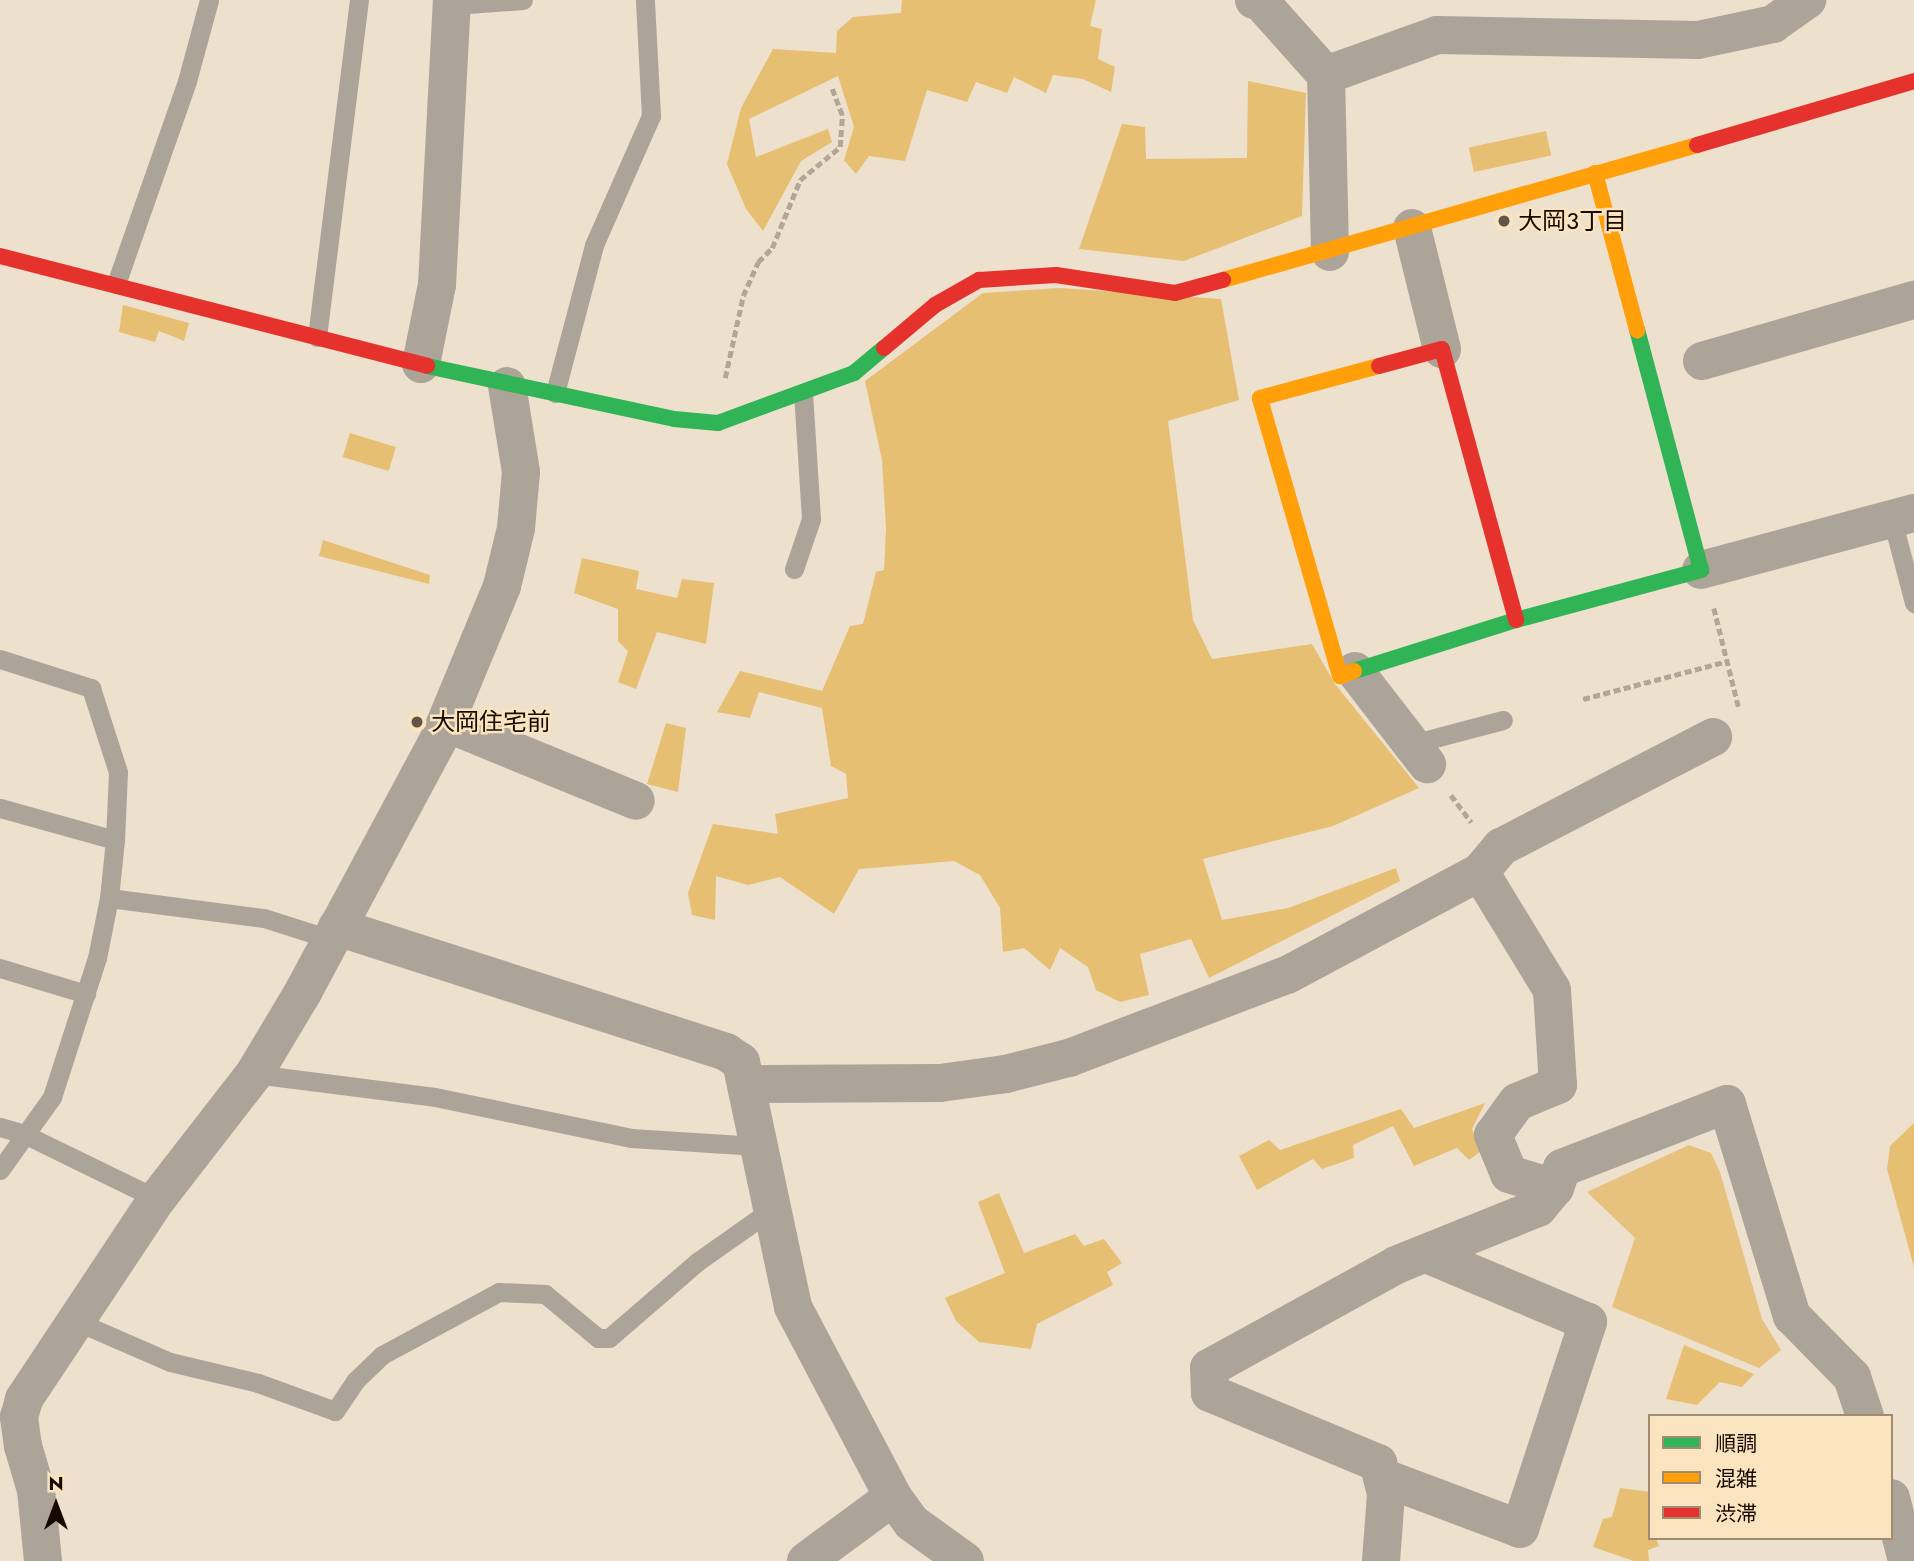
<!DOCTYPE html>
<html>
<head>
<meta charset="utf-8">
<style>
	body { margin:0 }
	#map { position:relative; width:1914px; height:1561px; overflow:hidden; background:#ede0cc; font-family:Jost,"Noto Sans JP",sans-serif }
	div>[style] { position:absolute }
	.green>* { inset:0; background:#e7c27e }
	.forest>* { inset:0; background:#e7bf73; transform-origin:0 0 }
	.path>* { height:4.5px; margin-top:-2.25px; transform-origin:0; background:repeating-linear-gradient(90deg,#b0a799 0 7px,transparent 0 10.5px) }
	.lane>* { height:19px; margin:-9.5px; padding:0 9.5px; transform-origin:9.5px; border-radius:9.5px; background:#aca498 }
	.street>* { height:38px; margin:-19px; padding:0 19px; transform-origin:19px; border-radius:19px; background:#aca498 }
	.fast>* { height:16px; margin:-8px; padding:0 8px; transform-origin:8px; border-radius:8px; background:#30b455 }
	.slow>* { height:16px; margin:-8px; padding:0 8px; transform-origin:8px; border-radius:8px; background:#ff9f0a }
	.jam>* { height:16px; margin:-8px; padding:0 8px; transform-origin:8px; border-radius:8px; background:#e5322d }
	.dots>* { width:19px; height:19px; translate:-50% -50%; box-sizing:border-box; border:4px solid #fae3bf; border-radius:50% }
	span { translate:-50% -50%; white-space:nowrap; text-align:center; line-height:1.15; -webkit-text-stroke:5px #fae3bf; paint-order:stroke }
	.poi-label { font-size:24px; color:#170900 }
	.left { translate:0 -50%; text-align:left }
	.legend { position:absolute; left:1648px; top:1414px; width:245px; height:126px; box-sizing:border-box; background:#fae3bf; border:2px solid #9f8c73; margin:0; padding:9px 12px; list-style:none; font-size:21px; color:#170900 }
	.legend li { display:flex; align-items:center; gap:14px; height:35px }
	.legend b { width:35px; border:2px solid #9f8c73 }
	.north { position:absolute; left:21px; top:1470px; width:70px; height:70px; -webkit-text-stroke:5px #fae3bf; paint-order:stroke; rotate:0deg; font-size:19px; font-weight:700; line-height:28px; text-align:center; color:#170900 }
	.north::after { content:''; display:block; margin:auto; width:24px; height:32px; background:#170900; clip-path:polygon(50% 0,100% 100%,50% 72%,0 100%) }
</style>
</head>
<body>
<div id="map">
	<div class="green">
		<i style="clip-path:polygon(1689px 1145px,1711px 1153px,1720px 1172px,1762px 1319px,1781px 1350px,1759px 1368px,1612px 1307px,1635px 1238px,1587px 1192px)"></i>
	</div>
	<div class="forest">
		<i style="clip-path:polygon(902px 0,1096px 0,1090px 26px,1102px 29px,1098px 59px,1115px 67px,1111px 92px,1083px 79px,1053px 75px,1046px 93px,1014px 77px,1007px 93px,976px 82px,967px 102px,927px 90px,905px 161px,869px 156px,856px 174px,844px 160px,854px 127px,838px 76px,749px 119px,756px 157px,828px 129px,832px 142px,801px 161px,763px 231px,746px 209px,727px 164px,741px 108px,773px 49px,836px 53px,837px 31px,853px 17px,901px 13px)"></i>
		<i style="clip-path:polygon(1248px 81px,1306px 93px,1302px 216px,1184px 261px,1079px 249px,1122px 124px,1145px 127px,1146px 159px,1247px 158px)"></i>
		<i style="left:1546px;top:131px;width:25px;height:79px;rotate:78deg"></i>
		<i style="clip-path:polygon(1060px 288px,1221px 299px,1239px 400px,1168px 421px,1193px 620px,1212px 659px,1312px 644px,1335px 684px,1419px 788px,1333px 826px,1203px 859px,1222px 920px,1288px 908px,1396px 868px,1400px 881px,1209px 978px,1191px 939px,1140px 954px,1149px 995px,1120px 1002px,1096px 990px,1088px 967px,1060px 948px,1050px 970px,1024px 948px,1003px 952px,1000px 908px,980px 875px,954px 861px,859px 869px,834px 914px,780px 877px,748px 885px,716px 876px,715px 920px,692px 915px,688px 893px,713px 824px,778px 834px,775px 814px,848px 798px,846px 774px,831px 766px,822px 708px,759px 692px,750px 718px,717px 712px,740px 671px,822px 691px,850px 626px,863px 624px,876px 572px,884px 570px,886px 528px,882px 460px,865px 381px,983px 293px)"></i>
		<i style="clip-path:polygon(123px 305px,189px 323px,184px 341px,159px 331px,155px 342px,119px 332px)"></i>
		<i style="left:350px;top:433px;width:48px;height:25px;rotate:17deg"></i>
		<i style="clip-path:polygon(323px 540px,430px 575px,429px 584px,319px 556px)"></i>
		<i style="clip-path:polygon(582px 558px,639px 571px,636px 589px,677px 598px,682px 579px,714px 583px,706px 644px,657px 632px,636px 689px,618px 682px,628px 651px,618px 641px,618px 609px,574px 593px)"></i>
		<i style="clip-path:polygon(666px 723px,686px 728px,678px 792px,647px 784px)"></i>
		<i style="clip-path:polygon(1485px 1103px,1472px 1129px,1481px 1151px,1469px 1160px,1457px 1148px,1414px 1166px,1393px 1126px,1353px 1145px,1354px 1158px,1322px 1169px,1313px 1159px,1257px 1190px,1239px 1156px,1269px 1140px,1280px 1150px,1401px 1109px,1414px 1128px)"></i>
		<i style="clip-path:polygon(1914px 1123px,1914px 1267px,1887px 1169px,1890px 1146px)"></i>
		<i style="clip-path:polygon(999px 1193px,1024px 1253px,1075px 1234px,1084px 1246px,1104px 1239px,1122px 1263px,1107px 1272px,1113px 1285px,1037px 1324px,1031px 1349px,979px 1342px,956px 1321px,945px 1298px,1005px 1273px,978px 1202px)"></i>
		<i style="clip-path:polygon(1684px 1345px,1754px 1374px,1742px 1387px,1720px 1382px,1697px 1405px,1666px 1399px)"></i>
		<i style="clip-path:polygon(1620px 1488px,1650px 1492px,1650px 1538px,1656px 1538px,1659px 1546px,1648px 1550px,1649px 1561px,1634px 1561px,1593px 1547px,1603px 1519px,1612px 1517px)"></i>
	</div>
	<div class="path">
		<i style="left:725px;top:378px;width:84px;rotate:-77.6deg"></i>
		<i style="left:743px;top:296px;width:37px;rotate:-66deg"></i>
		<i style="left:758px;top:262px;width:20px;rotate:-45deg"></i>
		<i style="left:772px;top:248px;width:74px;rotate:-67.6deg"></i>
		<i style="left:800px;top:180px;width:52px;rotate:-39.5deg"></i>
		<i style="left:840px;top:147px;width:32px;rotate:-86deg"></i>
		<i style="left:842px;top:115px;width:28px;rotate:-111deg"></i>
		<i style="left:1714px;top:608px;width:103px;rotate:76deg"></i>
		<i style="left:1583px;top:699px;width:150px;rotate:-14.7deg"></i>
		<i style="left:1451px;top:795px;width:34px;rotate:53deg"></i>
	</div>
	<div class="lane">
		<i style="left:452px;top:5px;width:71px;rotate:-4deg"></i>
		<i style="left:116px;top:284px;width:215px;rotate:-70.7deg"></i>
		<i style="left:187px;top:81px;width:84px;rotate:-74.8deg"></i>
		<i style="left:317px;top:337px;width:340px;rotate:-82.9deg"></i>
		<i style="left:555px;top:393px;width:153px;rotate:-75.2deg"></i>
		<i style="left:594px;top:245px;width:141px;rotate:-66.2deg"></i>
		<i style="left:651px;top:116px;width:116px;rotate:-93deg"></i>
		<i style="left:1892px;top:519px;width:87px;rotate:75.3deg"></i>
		<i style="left:794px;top:569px;width:53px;rotate:-71.2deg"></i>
		<i style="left:811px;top:519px;width:126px;rotate:-93.6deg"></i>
		<i style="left:0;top:659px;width:96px;rotate:17.7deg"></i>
		<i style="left:91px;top:688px;width:88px;rotate:72.2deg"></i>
		<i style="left:118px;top:772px;width:68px;rotate:92.5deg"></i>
		<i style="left:1412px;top:744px;width:94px;rotate:-14.8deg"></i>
		<i style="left:0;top:808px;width:119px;rotate:15.5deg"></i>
		<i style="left:115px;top:840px;width:58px;rotate:95.9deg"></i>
		<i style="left:109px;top:898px;width:156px;rotate:7.4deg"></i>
		<i style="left:264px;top:918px;width:69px;rotate:17.7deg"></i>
		<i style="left:0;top:968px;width:90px;rotate:16.8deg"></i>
		<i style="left:254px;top:1074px;width:182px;rotate:7.2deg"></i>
		<i style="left:435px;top:1097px;width:200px;rotate:11.8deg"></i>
		<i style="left:631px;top:1138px;width:127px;rotate:3.6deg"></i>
		<i style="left:0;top:1127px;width:25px;rotate:16deg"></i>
		<i style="left:24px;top:1134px;width:148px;rotate:26deg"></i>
		<i style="left:0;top:1170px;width:90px;rotate:-54.5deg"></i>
		<i style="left:52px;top:1097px;width:146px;rotate:-72.1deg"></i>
		<i style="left:97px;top:958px;width:61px;rotate:-78.7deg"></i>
		<i style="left:78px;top:1322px;width:100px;rotate:23.5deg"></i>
		<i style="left:170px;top:1362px;width:90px;rotate:13.4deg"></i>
		<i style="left:258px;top:1383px;width:82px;rotate:20deg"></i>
		<i style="left:335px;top:1411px;width:36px;rotate:-56deg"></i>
		<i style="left:355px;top:1381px;width:37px;rotate:-44deg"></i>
		<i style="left:382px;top:1355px;width:133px;rotate:-28.3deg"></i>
		<i style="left:499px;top:1292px;width:46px;rotate:2.5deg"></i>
		<i style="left:545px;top:1294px;width:69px;rotate:39.7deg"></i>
		<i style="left:598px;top:1338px;width:11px"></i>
		<i style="left:609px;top:1338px;width:116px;rotate:-40.8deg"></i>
		<i style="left:697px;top:1262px;width:92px;rotate:-35.2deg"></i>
	</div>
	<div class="street">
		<i style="left:1254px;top:0;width:6px;rotate:9deg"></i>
		<i style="left:1260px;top:1px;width:99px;rotate:48.3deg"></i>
		<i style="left:1326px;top:75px;width:177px;rotate:88.7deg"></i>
		<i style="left:1326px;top:75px;width:118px;rotate:-19.8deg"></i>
		<i style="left:1437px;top:35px;width:261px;rotate:1.1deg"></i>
		<i style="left:1698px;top:40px;width:77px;rotate:-12deg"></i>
		<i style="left:1773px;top:24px;width:42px;rotate:-35.2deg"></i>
		<i style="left:1412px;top:228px;width:125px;rotate:76.1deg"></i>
		<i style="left:1702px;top:361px;width:221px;rotate:-16.1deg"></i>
		<i style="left:421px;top:364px;width:81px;rotate:-78.6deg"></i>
		<i style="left:437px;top:285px;width:285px;rotate:-87deg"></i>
		<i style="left:1701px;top:570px;width:220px;rotate:-15deg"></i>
		<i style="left:1355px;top:671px;width:118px;rotate:52.3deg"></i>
		<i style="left:446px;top:723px;width:205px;rotate:22.3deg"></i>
		<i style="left:1480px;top:872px;width:138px;rotate:58.6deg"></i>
		<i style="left:1552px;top:990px;width:95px;rotate:86.4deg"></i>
		<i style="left:1558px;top:1085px;width:44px;rotate:157.5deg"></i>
		<i style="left:1517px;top:1102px;width:41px;rotate:126deg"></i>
		<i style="left:1493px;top:1135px;width:42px;rotate:67.7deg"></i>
		<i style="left:1509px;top:1174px;width:48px;rotate:16.9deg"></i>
		<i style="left:1555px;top:1188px;width:21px;rotate:-71deg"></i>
		<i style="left:1562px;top:1168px;width:177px;rotate:-21.2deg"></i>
		<i style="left:1727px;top:1104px;width:222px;rotate:73deg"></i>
		<i style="left:1792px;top:1316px;width:86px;rotate:45.5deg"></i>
		<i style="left:1852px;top:1377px;width:41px;rotate:71.6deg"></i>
		<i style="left:337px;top:927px;width:409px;rotate:17.8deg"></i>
		<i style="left:726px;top:1052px;width:18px;rotate:34deg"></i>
		<i style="left:741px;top:1062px;width:250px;rotate:78deg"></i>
		<i style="left:793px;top:1307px;width:215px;rotate:62.2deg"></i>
		<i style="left:893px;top:1497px;width:32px;rotate:54deg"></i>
		<i style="left:912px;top:1523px;width:65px;rotate:35.6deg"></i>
		<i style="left:746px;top:1084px;width:194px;rotate:-0.3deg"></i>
		<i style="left:940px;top:1083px;width:67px;rotate:-7.8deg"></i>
		<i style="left:1006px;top:1074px;width:65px;rotate:-14.3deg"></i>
		<i style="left:1069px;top:1058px;width:235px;rotate:-20.9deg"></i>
		<i style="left:1289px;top:974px;width:217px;rotate:-28.1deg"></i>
		<i style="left:1480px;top:872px;width:33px;rotate:-50deg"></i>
		<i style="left:1501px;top:847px;width:239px;rotate:-27.4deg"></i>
		<i style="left:1382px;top:1477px;width:147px;rotate:20.6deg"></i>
		<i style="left:1520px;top:1529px;width:218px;rotate:-71.8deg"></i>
		<i style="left:1588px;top:1322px;width:176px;rotate:-157.2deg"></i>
		<i style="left:1891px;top:1498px;width:65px;rotate:75.7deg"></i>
		<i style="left:43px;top:1561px;width:71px;rotate:-95.6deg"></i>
		<i style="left:36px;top:1490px;width:46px;rotate:-106.5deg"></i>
		<i style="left:23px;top:1446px;width:29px;rotate:-98deg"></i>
		<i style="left:19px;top:1417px;width:19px;rotate:-74deg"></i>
		<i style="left:24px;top:1399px;width:240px;rotate:-56.4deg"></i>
		<i style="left:157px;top:1199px;width:158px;rotate:-52.2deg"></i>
		<i style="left:254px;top:1074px;width:96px;rotate:-59.1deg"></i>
		<i style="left:303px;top:992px;width:290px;rotate:-61.8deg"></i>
		<i style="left:440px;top:736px;width:162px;rotate:-67.5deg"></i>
		<i style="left:502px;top:586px;width:60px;rotate:-76.4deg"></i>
		<i style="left:516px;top:528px;width:56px;rotate:-84.9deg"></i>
		<i style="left:521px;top:472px;width:87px;rotate:-99.2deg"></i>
		<i style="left:806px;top:1561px;width:108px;rotate:-36.3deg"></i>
		<i style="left:1381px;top:1561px;width:67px;rotate:-85.7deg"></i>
		<i style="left:1386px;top:1494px;width:32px;rotate:-104deg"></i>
		<i style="left:1378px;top:1463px;width:182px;rotate:-157.4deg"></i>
		<i style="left:1210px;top:1393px;width:25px;rotate:-92deg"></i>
		<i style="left:1209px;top:1368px;width:213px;rotate:-28.8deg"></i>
		<i style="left:1396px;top:1265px;width:153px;rotate:-21.9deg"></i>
		<i style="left:1538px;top:1208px;width:26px;rotate:-50deg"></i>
	</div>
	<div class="fast">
		<i style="left:427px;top:366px;width:253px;rotate:12.1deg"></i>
		<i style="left:674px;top:419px;width:44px;rotate:5.2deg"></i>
		<i style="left:718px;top:423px;width:145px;rotate:-20.2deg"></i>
		<i style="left:854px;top:373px;width:39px;rotate:-40deg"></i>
		<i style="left:1354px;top:671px;width:170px;rotate:-17.5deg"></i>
		<i style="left:1516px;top:620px;width:192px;rotate:-15.1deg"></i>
		<i style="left:1701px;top:570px;width:248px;rotate:-104.9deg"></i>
	</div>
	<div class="slow">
		<i style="left:1595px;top:173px;width:163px;rotate:75deg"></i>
		<i style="left:1223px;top:280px;width:493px;rotate:-15.9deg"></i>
		<i style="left:1354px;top:671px;width:15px;rotate:160deg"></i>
		<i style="left:1340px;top:676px;width:289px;rotate:-106.1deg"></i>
		<i style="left:1260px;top:398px;width:123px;rotate:-15.1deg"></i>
	</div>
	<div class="jam">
		<i style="left:1697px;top:145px;width:226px;rotate:-16.4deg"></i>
		<i style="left:0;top:256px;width:441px;rotate:14.4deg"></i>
		<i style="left:884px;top:348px;width:67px;rotate:-40.1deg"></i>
		<i style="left:935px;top:305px;width:51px;rotate:-29.6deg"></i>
		<i style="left:979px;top:280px;width:77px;rotate:-3.7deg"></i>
		<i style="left:1056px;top:275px;width:120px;rotate:8.6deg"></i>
		<i style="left:1175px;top:293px;width:50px;rotate:-15.2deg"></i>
		<i style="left:1379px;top:366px;width:65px;rotate:-15.1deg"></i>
		<i style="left:1442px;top:349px;width:281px;rotate:74.7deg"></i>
	</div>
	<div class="dots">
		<i style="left:1504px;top:221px;background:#625447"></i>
		<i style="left:417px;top:722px;background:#625447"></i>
	</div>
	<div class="poi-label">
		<span class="left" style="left:1518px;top:221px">大岡3丁目</span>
		<span class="left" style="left:431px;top:722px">大岡住宅前</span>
	</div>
	<ul class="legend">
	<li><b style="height:9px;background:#30b455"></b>順調</li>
	<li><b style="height:9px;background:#ff9f0a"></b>混雑</li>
	<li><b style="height:9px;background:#e5322d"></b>渋滞</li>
	</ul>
	<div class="north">N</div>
</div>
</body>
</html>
